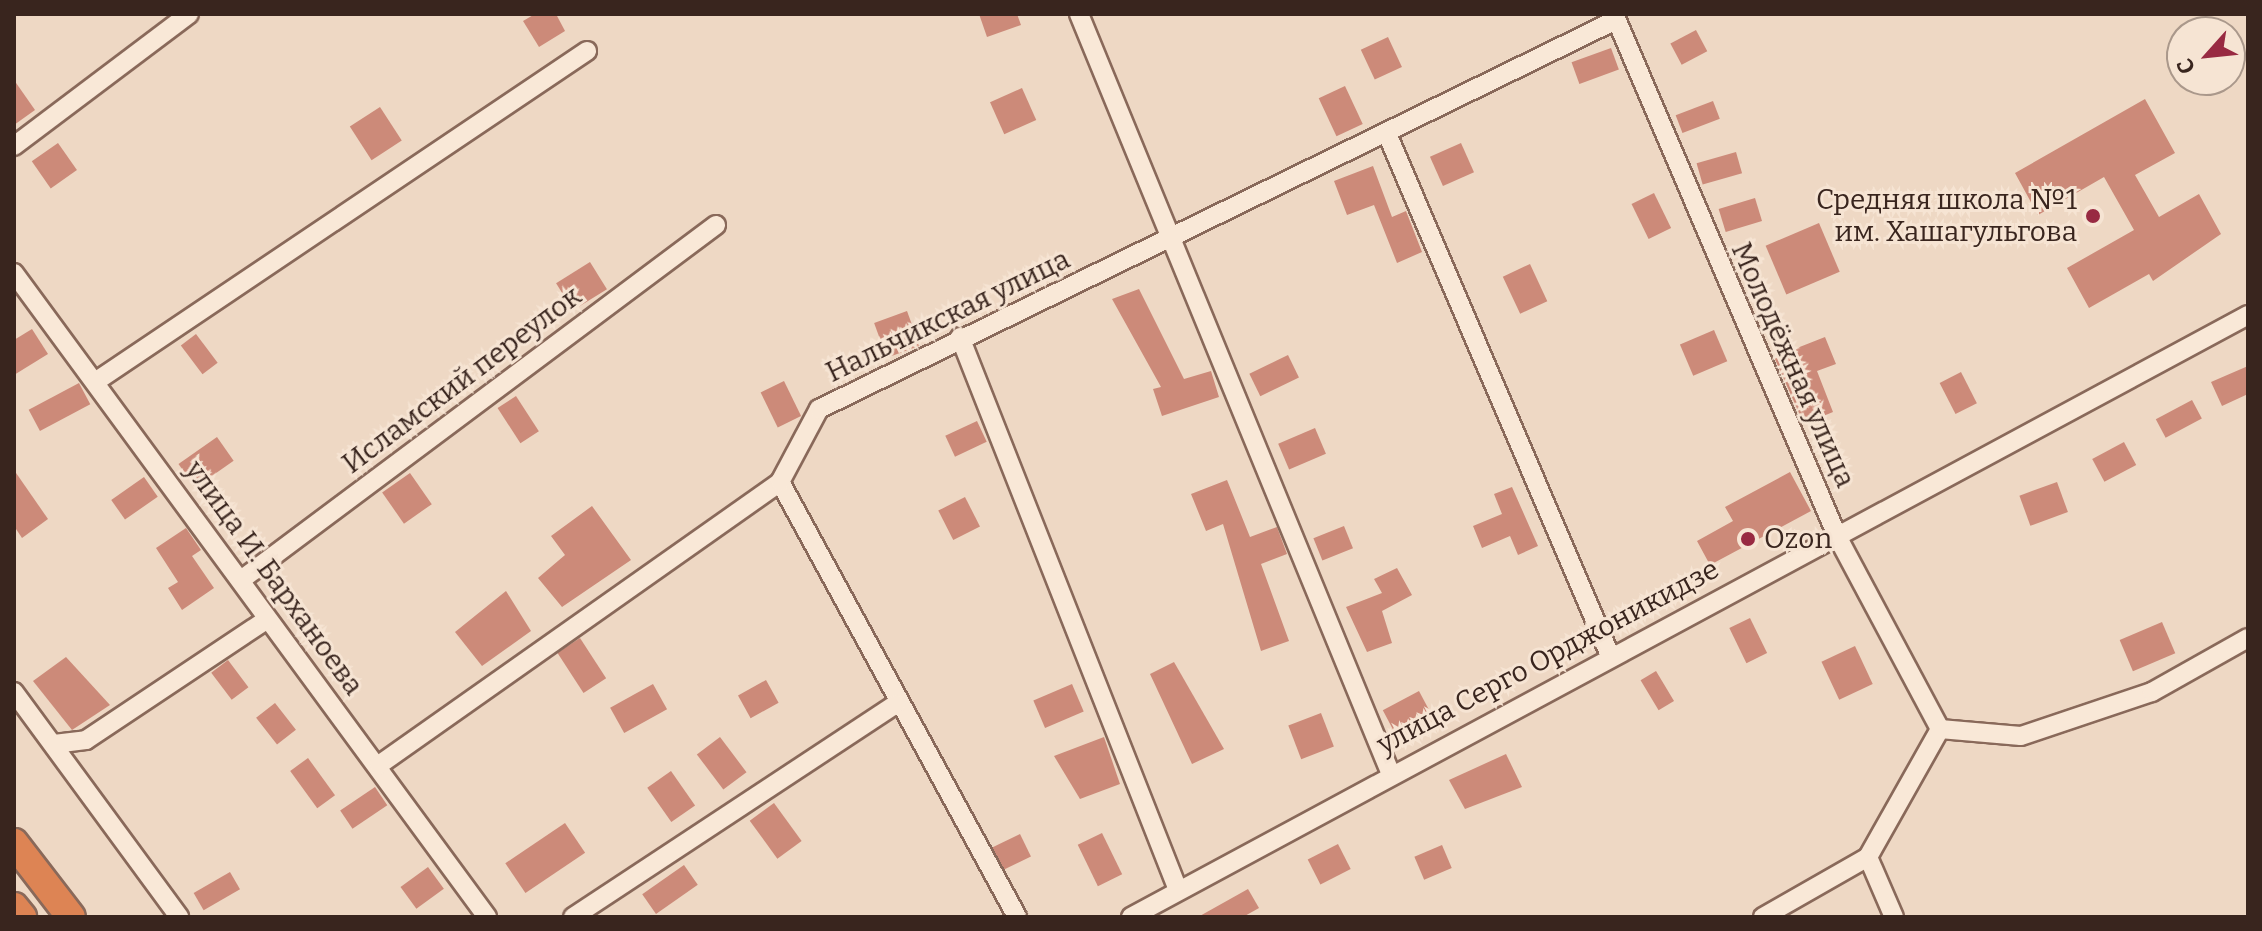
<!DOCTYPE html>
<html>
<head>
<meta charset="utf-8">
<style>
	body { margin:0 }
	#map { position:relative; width:2262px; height:931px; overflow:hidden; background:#eed8c4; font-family:Bitter,serif }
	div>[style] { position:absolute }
	.building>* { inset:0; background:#cc8a79; transform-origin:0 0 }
	.roads { filter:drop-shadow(2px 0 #89695a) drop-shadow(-2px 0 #89695a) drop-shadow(0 2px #89695a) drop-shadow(0 -2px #89695a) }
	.minor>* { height:18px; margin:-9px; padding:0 9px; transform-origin:9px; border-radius:9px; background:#f9e8d7 }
	.highway>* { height:28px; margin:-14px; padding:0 14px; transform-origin:14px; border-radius:14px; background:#dd8454 }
	.dots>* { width:22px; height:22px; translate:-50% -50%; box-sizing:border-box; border:4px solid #f6e4d3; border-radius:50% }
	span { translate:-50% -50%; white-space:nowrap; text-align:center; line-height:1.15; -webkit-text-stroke:6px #f6e4d3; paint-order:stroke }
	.poi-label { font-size:28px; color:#39251e }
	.right { translate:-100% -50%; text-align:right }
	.left { translate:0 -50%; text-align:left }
	.street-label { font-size:28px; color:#39251e }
	.frame { position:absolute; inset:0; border:16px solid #39251e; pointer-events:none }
	.north { position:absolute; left:2166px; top:16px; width:80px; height:80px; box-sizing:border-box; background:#f6e4d3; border:2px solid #aa988b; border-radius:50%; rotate:243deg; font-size:22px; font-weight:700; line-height:32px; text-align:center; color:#39251e }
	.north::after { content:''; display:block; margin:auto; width:28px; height:36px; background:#982a42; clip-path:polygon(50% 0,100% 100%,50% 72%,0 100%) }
</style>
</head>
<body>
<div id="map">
	<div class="building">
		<i style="clip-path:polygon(535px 14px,556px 14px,565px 31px,539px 47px,523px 21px)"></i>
		<i style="clip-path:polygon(979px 14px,1017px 14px,1021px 25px,987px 37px)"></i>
		<i style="left:1696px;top:30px;width:24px;height:29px;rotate:62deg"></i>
		<i style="left:1388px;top:37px;width:33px;height:30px;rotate:65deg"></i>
		<i style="left:1611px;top:48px;width:23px;height:42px;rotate:70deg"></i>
		<i style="clip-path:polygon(14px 80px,35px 110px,14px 125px)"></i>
		<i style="left:1345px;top:86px;width:42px;height:29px;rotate:65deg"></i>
		<i style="left:1022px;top:88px;width:35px;height:35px;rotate:66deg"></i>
		<i style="clip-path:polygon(2145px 99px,2175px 153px,2135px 175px,2159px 217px,2199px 194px,2221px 234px,2153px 281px,2149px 274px,2089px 308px,2067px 268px,2134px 230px,2104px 177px,2038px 215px,2015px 173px)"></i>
		<i style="left:1713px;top:101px;width:19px;height:40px;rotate:69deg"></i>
		<i style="left:380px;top:107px;width:40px;height:36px;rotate:57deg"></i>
		<i style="left:58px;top:143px;width:33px;height:32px;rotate:55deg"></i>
		<i style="left:1461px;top:143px;width:32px;height:34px;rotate:66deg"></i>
		<i style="left:1736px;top:152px;width:22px;height:41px;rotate:74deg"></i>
		<i style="clip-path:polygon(1373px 166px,1392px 217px,1406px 211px,1422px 252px,1397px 263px,1374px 205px,1347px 215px,1334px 181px)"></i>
		<i style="left:1654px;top:193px;width:39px;height:25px;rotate:64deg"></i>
		<i style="left:1755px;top:198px;width:24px;height:38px;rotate:73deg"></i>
		<i style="left:1819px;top:223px;width:53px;height:58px;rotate:67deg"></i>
		<i style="left:590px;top:262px;width:32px;height:40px;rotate:58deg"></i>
		<i style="left:1530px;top:264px;width:41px;height:30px;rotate:65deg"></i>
		<i style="clip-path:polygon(1139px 289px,1184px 379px,1211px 371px,1219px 397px,1162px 416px,1153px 389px,1161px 387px,1112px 299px)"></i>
		<i style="left:907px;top:311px;width:37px;height:35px;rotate:70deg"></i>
		<i style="clip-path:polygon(32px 329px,48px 354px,14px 375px,14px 340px)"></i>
		<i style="left:1714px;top:330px;width:34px;height:37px;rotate:67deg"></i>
		<i style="left:196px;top:334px;width:36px;height:19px;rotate:53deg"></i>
		<i style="clip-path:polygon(1825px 337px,1836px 364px,1817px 371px,1833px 412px,1804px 424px,1774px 357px)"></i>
		<i style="left:1288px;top:355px;width:25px;height:43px;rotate:64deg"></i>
		<i style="clip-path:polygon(2248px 366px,2248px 394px,2222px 406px,2211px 382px)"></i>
		<i style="left:1961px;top:372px;width:35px;height:24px;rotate:63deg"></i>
		<i style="left:784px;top:381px;width:39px;height:26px;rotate:64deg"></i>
		<i style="left:79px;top:383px;width:24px;height:57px;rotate:62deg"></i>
		<i style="left:516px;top:396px;width:42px;height:22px;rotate:57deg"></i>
		<i style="left:2192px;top:400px;width:21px;height:41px;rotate:62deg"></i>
		<i style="left:977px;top:421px;width:23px;height:35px;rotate:65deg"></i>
		<i style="left:1315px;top:428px;width:28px;height:40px;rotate:67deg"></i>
		<i style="left:217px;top:437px;width:29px;height:47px;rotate:55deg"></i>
		<i style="left:2124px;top:442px;width:26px;height:36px;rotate:62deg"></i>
		<i style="clip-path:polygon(14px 470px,48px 519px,22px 538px,14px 526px)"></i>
		<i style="clip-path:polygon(1790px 472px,1811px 511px,1710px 565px,1697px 541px,1733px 521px,1725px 507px)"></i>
		<i style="left:410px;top:473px;width:38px;height:34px;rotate:55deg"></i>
		<i style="left:144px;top:477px;width:24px;height:40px;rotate:55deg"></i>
		<i style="clip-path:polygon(1227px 480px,1250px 537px,1277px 527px,1287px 554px,1261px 564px,1289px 641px,1261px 651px,1223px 524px,1206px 531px,1191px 494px)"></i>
		<i style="left:2057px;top:482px;width:32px;height:40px;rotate:70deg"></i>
		<i style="clip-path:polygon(1512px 487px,1538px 546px,1518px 555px,1510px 536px,1482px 548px,1473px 526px,1502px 514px,1494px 494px)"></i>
		<i style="left:965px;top:497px;width:33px;height:30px;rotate:63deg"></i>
		<i style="clip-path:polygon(592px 506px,631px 560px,562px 607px,538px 578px,565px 555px,551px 536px)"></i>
		<i style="left:1344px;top:526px;width:24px;height:33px;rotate:68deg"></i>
		<i style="clip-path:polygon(186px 528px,201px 550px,192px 556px,214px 588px,182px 610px,168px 588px,178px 582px,156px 548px)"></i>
		<i style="clip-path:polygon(1397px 568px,1412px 595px,1382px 611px,1392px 643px,1367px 652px,1346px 607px,1382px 593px,1374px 579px)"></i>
		<i style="clip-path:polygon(506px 591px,531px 631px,482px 666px,455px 632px)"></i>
		<i style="left:1750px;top:618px;width:39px;height:23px;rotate:64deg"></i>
		<i style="left:2162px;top:622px;width:34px;height:46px;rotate:67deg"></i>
		<i style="left:580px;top:638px;width:48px;height:27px;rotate:57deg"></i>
		<i style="left:1855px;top:646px;width:42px;height:37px;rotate:65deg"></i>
		<i style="clip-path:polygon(66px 657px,110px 705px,72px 730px,33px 681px)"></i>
		<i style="left:228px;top:660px;width:34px;height:21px;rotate:53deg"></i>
		<i style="clip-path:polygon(1174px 662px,1224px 749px,1192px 764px,1150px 674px)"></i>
		<i style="left:1656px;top:671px;width:35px;height:18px;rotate:59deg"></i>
		<i style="left:766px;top:680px;width:26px;height:32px;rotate:61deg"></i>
		<i style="left:653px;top:684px;width:29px;height:49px;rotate:61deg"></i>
		<i style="left:1072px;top:684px;width:30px;height:42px;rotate:67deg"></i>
		<i style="left:1419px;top:691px;width:26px;height:41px;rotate:62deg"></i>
		<i style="left:275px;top:703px;width:34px;height:24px;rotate:52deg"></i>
		<i style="left:1321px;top:713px;width:36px;height:35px;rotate:69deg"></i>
		<i style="left:720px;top:737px;width:44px;height:29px;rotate:53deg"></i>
		<i style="clip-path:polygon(1104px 737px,1120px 784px,1080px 799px,1054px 756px)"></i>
		<i style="clip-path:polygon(1506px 754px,1522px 787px,1465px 809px,1449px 780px)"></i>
		<i style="left:308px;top:758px;width:46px;height:22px;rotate:54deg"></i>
		<i style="left:671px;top:771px;width:42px;height:29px;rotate:55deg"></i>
		<i style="left:375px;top:787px;width:22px;height:42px;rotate:56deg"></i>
		<i style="left:774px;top:803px;width:47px;height:30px;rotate:54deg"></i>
		<i style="left:565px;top:823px;width:36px;height:72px;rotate:56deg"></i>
		<i style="left:1102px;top:833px;width:46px;height:27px;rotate:64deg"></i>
		<i style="left:1020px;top:834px;width:25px;height:31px;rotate:64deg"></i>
		<i style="left:1338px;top:844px;width:28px;height:34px;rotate:63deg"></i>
		<i style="left:1442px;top:845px;width:25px;height:30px;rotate:67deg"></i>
		<i style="left:684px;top:865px;width:24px;height:51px;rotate:55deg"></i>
		<i style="left:428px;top:867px;width:27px;height:34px;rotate:54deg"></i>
		<i style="left:230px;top:872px;width:20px;height:42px;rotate:60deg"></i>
		<i style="clip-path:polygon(1248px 889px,1259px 908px,1243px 917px,1198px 917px)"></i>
	</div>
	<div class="roads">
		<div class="minor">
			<i style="left:1079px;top:14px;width:819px;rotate:67.69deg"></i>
			<i style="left:1614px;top:14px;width:570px;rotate:66.85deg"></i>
			<i style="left:1838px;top:538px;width:217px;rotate:61.9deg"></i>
			<i style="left:1388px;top:136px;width:562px;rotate:66.85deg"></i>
			<i style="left:14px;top:146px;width:219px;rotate:-37deg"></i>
			<i style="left:14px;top:273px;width:799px;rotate:53.7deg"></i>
			<i style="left:960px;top:337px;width:594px;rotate:68.48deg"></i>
			<i style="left:95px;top:382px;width:593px;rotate:-33.93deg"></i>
			<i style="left:780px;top:482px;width:495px;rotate:61.4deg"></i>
			<i style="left:241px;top:580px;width:593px;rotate:-36.77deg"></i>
			<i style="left:14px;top:692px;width:279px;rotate:53.7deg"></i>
			<i style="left:1940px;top:729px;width:81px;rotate:4.9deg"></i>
			<i style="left:2021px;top:736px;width:138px;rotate:-18.6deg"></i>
			<i style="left:2152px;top:692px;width:110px;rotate:-29.4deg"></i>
			<i style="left:54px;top:744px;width:32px;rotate:-7deg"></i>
			<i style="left:86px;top:740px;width:216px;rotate:-33.7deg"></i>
			<i style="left:379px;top:765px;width:491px;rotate:-35.2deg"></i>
			<i style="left:780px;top:482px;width:83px;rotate:-61.9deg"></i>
			<i style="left:819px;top:409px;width:887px;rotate:-26.02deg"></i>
			<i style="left:1868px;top:857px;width:65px;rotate:66.6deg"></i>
			<i style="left:573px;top:917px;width:387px;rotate:-33.4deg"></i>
			<i style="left:1131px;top:917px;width:1269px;rotate:-28.32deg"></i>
			<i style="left:1763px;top:917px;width:121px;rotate:-29.7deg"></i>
			<i style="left:1868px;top:857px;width:147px;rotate:-60.6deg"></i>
		</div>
		<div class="highway">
			<i style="left:14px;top:843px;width:93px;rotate:52.4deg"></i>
			<i style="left:14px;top:907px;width:13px;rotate:51deg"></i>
		</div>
	</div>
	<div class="dots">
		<i style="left:2093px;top:216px;background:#982a42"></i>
		<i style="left:1748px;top:539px;background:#982a42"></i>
	</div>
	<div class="poi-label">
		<span class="right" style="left:2077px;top:216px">Средняя школа №1<br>им. Хашагульгова</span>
		<span class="left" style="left:1764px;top:539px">Ozon</span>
	</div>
	<div class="street-label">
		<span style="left:948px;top:316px;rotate:-26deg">Нальчикская улица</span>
		<span style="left:1793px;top:365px;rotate:66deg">Молодёжная улица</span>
		<span style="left:462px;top:380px;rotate:-37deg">Исламский переулок</span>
		<span style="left:274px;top:578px;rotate:54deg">улица И. Барханоева</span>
		<span style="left:1548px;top:657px;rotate:-28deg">улица Серго Орджоникидзе</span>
	</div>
	<div class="frame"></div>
	<div class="north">С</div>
</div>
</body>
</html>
